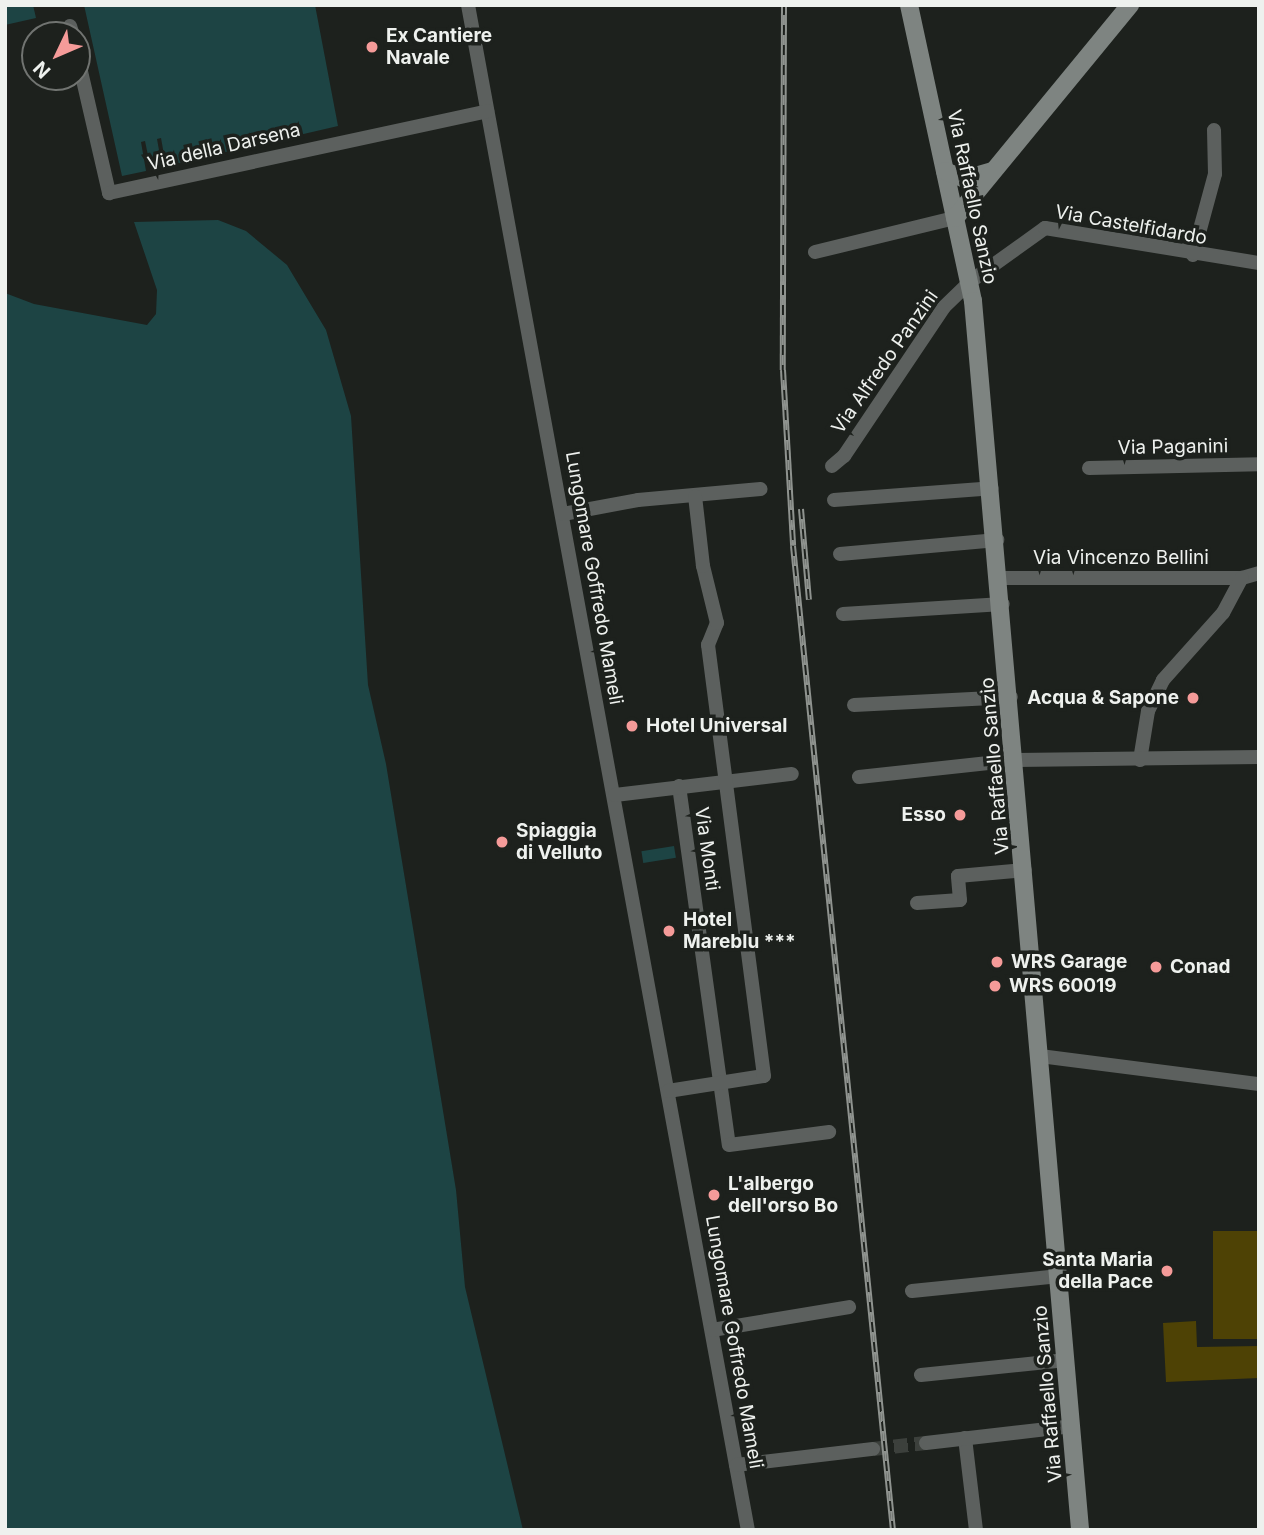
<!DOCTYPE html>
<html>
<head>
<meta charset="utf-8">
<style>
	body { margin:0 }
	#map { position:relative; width:1264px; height:1535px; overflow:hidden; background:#1d211d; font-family:Inter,sans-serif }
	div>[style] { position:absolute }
	.green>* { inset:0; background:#4e4205; transform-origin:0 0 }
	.water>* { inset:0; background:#1d4444; transform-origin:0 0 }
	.street-tunnel>* { height:14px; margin-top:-7px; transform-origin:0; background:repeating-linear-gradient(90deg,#3c403c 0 14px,transparent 0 21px) }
	.street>* { height:14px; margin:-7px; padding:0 7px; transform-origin:7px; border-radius:7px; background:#5c605e }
	.secondary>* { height:18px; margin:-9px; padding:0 9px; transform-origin:9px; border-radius:9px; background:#7e8481 }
	.rail>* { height:6px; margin-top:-3px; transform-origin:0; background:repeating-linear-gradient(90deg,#1d211d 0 10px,#8f938f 0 20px); box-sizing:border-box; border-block:2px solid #8f938f }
	.dots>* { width:19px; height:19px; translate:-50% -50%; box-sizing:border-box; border:4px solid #1d211d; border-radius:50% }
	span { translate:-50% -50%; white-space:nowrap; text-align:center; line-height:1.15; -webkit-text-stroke:7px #1d211d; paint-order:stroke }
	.poi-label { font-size:19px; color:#eef1ee; font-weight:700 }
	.left { translate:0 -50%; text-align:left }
	.right { translate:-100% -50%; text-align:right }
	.street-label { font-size:19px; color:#eef1ee }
	.frame { position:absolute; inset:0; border:7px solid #eef1ee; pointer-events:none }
	.north { position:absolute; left:21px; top:21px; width:70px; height:70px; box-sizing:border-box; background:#1d211d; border:2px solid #717471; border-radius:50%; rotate:226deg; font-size:19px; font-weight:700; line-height:28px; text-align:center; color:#eef1ee }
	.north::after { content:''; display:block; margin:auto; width:24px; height:32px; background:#f59b99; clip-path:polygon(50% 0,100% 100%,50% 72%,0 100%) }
</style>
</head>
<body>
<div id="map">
	<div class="green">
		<i style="left:1259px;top:1231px;width:108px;height:46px;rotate:90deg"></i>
		<i style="clip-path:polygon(1196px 1321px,1197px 1347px,1259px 1346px,1259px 1378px,1166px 1382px,1163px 1323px)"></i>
	</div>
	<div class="water">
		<i style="clip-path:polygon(5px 5px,33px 5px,36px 18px,5px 25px)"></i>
		<i style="clip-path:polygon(84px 5px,315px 5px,338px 126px,166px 166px,161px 138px,157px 139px,162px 167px,151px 170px,145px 141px,141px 142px,146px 171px,122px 176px)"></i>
		<i style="clip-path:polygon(218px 220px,246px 231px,287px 265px,326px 330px,351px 416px,368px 685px,386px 764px,456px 1190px,465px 1287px,523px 1530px,5px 1530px,5px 293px,34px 304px,147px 325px,156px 314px,157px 290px,134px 222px)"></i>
		<i style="left:674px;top:846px;width:12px;height:33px;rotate:81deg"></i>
	</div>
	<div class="street-tunnel">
		<i style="left:873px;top:1449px;width:53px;rotate:-6.5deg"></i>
	</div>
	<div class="street">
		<i style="left:468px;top:5px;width:1550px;rotate:79.6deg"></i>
		<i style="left:70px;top:26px;width:9px;rotate:72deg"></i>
		<i style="left:77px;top:54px;width:143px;rotate:77deg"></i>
		<i style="left:109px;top:193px;width:387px;rotate:-12.2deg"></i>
		<i style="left:815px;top:252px;width:144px;rotate:-13.7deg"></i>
		<i style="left:1193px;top:255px;width:84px;rotate:-74.8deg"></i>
		<i style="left:1215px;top:174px;width:44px;rotate:-91.3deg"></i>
		<i style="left:832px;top:466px;width:16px;rotate:-40deg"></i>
		<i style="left:844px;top:456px;width:179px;rotate:-56.1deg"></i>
		<i style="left:944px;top:307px;width:37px;rotate:-44deg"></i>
		<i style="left:971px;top:281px;width:91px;rotate:-35.6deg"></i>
		<i style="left:1045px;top:228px;width:217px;rotate:9.3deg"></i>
		<i style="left:1089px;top:468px;width:170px;rotate:-1.3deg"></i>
		<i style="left:834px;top:500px;width:158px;rotate:-4.3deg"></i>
		<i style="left:563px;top:514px;width:76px;rotate:-10.6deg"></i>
		<i style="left:638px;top:500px;width:123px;rotate:-5.1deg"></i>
		<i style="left:840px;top:554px;width:158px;rotate:-5.1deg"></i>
		<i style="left:1000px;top:578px;width:242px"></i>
		<i style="left:1242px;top:578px;width:18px;rotate:-16deg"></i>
		<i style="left:843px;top:614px;width:160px;rotate:-3.6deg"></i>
		<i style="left:854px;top:705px;width:157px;rotate:-2.9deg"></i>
		<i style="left:1140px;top:760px;width:50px;rotate:-80.7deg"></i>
		<i style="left:1148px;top:711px;width:34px;rotate:-64deg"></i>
		<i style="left:1163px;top:680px;width:90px;rotate:-48.2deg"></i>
		<i style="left:1223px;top:613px;width:40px;rotate:-62deg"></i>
		<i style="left:859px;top:777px;width:158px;rotate:-6.2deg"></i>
		<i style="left:1016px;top:760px;width:243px;rotate:-0.7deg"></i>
		<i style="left:679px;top:786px;width:362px;rotate:82.1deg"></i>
		<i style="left:729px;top:1145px;width:101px;rotate:-7.4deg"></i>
		<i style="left:615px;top:795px;width:178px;rotate:-6.8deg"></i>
		<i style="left:917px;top:903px;width:43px;rotate:-4deg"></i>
		<i style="left:960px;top:900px;width:24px;rotate:-95deg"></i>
		<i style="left:958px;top:876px;width:67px;rotate:-5.1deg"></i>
		<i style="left:1040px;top:1056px;width:221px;rotate:7.3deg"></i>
		<i style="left:668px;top:1091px;width:97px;rotate:-8.9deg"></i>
		<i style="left:764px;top:1076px;width:435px;rotate:-97.4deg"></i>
		<i style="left:708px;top:645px;width:24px;rotate:-68deg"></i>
		<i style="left:717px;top:623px;width:59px;rotate:-103.8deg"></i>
		<i style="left:703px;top:566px;width:70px;rotate:-96.5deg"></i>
		<i style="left:912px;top:1291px;width:148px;rotate:-5.8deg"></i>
		<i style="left:712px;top:1330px;width:139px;rotate:-9.5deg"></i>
		<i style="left:921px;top:1375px;width:146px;rotate:-5.9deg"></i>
		<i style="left:965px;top:1438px;width:93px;rotate:83.2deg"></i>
		<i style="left:926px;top:1443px;width:147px;rotate:-6.6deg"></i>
		<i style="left:736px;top:1465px;width:138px;rotate:-6.7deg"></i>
	</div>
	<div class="secondary">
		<i style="left:909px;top:5px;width:303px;rotate:77.8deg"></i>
		<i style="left:973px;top:301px;width:1234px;rotate:85.02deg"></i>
		<i style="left:945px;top:171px;width:22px;rotate:22deg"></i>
		<i style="left:965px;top:179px;width:29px;rotate:-16deg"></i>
		<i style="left:955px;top:218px;width:276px;rotate:-50.6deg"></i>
	</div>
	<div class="rail">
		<i style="left:784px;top:5px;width:365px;rotate:90.2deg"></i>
		<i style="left:783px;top:370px;width:176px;rotate:86.7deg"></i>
		<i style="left:793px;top:546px;width:989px;rotate:84.2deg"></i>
		<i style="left:801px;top:509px;width:91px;rotate:85deg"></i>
	</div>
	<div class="dots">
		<i style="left:372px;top:47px;background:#f59b99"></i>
		<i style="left:1193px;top:698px;background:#f59b99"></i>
		<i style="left:632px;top:726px;background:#f59b99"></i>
		<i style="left:960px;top:815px;background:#f59b99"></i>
		<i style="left:502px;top:842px;background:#f59b99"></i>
		<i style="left:669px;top:931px;background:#f59b99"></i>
		<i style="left:997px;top:962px;background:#f59b99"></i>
		<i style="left:1156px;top:967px;background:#f59b99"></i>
		<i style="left:995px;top:986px;background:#f59b99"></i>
		<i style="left:714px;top:1195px;background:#f59b99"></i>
		<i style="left:1167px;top:1271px;background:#f59b99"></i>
	</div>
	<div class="poi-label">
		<span class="left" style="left:386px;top:47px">Ex Cantiere<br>Navale</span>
		<span class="right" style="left:1179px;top:698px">Acqua &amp; Sapone</span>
		<span class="left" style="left:646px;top:726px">Hotel Universal</span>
		<span class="right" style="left:946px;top:815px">Esso</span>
		<span class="left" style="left:516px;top:842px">Spiaggia<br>di Velluto</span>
		<span class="left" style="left:683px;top:931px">Hotel<br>Mareblu ***</span>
		<span class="left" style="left:1011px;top:962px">WRS Garage</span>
		<span class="left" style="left:1170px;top:967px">Conad</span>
		<span class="left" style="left:1009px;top:986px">WRS 60019</span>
		<span class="left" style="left:728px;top:1195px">L'albergo<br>dell'orso Bo</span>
		<span class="right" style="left:1153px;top:1271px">Santa Maria<br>della Pace</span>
	</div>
	<div class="street-label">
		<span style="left:224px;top:147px;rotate:-13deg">Via della Darsena</span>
		<span style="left:972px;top:197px;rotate:78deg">Via Raffaello Sanzio</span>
		<span style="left:1131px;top:225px;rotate:10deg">Via Castelfidardo</span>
		<span style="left:885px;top:362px;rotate:-55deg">Via Alfredo Panzini</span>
		<span style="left:1173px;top:447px;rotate:-1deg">Via Paganini</span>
		<span style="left:1121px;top:558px">Via Vincenzo Bellini</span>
		<span style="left:594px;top:578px;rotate:80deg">Lungomare Goffredo Mameli</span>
		<span style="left:995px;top:766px;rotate:-95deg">Via Raffaello Sanzio</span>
		<span style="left:707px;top:849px;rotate:82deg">Via Monti</span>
		<span style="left:734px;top:1342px;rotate:80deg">Lungomare Goffredo Mameli</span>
		<span style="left:1048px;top:1394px;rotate:-95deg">Via Raffaello Sanzio</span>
	</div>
	<div class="frame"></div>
	<div class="north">N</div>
</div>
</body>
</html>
